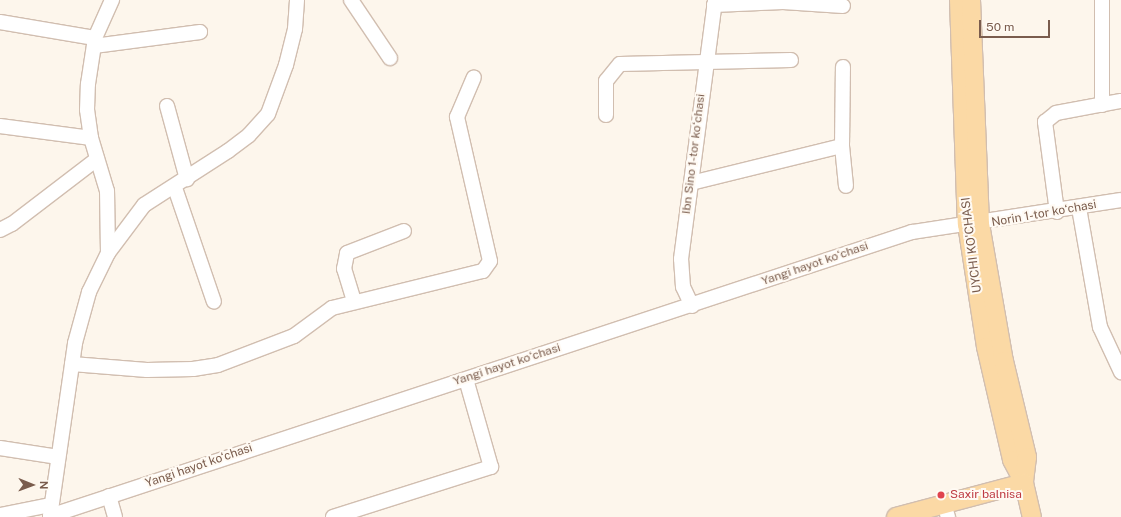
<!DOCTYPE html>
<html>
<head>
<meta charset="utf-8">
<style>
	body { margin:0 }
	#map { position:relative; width:1121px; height:517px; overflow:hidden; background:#fdf6ec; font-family:"Public Sans",sans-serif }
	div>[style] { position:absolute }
	.roads { filter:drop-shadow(1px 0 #d1beb0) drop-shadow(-1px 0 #d1beb0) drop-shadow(0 1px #d1beb0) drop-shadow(0 -1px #d1beb0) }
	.minor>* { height:14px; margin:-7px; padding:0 7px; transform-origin:7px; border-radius:7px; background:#fff }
	.major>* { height:18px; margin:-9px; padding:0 9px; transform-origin:9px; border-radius:9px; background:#fbd9a5 }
	.dots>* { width:11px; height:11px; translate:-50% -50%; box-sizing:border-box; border:2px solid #fffaf3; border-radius:50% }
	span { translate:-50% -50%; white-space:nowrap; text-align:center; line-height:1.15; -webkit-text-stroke:4px #fffaf3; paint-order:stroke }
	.street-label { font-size:12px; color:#7a5c4d }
	.health-label { font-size:12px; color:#be3a42 }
	.left { translate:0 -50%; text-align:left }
	.north { position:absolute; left:12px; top:465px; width:40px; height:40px; -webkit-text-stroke:3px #fffaf3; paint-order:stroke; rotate:91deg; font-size:11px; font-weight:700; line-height:16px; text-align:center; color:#7a5c4d }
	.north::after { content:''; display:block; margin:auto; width:14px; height:18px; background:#7a5c4d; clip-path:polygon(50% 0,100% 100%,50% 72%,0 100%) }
	.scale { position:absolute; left:979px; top:20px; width:71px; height:18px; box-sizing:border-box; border:2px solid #7a5c4d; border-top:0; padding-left:5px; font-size:12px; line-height:14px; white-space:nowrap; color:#7a5c4d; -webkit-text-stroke:3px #fffaf3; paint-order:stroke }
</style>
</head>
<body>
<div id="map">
	<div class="roads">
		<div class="minor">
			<i style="left:351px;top:0;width:70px;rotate:56.1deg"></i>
			<i style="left:1102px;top:0;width:105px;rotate:90deg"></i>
			<i style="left:714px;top:5px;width:69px;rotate:-2.5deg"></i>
			<i style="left:783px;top:2px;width:60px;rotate:3.8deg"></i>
			<i style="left:0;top:22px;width:96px;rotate:9.6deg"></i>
			<i style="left:94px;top:46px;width:107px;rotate:-7.5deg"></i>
			<i style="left:167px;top:106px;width:76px;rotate:74.7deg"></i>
			<i style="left:606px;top:115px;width:34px;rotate:-90deg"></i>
			<i style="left:606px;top:81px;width:22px;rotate:-51deg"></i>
			<i style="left:620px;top:64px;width:171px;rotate:-1.3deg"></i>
			<i style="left:0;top:126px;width:92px;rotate:7.5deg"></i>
			<i style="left:842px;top:146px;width:40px;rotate:84.3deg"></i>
			<i style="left:691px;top:183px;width:155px;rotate:-13.8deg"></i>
			<i style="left:842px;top:146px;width:79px;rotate:-89.3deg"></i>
			<i style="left:175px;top:188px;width:120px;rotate:71.1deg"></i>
			<i style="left:1079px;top:208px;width:121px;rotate:80deg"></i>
			<i style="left:1100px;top:327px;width:50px;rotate:65deg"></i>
			<i style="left:1057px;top:212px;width:91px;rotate:-97.6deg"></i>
			<i style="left:1045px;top:122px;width:14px;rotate:-39deg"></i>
			<i style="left:1056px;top:113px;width:66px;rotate:-10.5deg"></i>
			<i style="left:0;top:230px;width:13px;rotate:-27deg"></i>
			<i style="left:12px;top:224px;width:107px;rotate:-37.4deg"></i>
			<i style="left:108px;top:253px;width:62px;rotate:-90.9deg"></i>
			<i style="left:107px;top:191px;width:55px;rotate:-106.8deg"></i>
			<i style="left:91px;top:138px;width:28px;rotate:-98deg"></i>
			<i style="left:87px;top:110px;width:26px;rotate:-88deg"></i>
			<i style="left:88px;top:84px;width:47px;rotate:-81.3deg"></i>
			<i style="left:95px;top:38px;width:42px;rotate:-65.9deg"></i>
			<i style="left:354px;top:301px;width:34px;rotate:-107deg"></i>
			<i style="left:344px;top:269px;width:16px;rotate:-79deg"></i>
			<i style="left:347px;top:253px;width:61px;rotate:-21.1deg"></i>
			<i style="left:692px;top:306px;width:21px;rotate:-115deg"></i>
			<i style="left:683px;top:287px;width:28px;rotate:-94deg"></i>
			<i style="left:681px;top:259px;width:261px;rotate:-82.5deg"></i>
			<i style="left:72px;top:364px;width:75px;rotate:4.6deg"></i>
			<i style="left:147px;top:370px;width:46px;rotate:-1.2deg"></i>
			<i style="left:193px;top:369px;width:25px;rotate:-9deg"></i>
			<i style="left:218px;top:365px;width:81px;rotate:-20.9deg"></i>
			<i style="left:294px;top:336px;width:47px;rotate:-36.4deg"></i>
			<i style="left:332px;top:308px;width:155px;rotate:-13.8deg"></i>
			<i style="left:483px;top:271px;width:12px;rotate:-55deg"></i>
			<i style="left:490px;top:261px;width:148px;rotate:-102.9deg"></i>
			<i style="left:457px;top:117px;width:43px;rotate:-67deg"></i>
			<i style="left:0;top:448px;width:59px;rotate:8.8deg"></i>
			<i style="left:109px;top:496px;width:22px;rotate:74deg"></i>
			<i style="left:944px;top:504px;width:14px;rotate:73deg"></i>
			<i style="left:0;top:515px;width:52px;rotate:-11.1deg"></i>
			<i style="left:50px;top:516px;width:908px;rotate:-18.24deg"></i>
			<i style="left:912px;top:232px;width:211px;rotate:-8.7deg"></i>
			<i style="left:50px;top:517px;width:176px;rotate:-81.8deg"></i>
			<i style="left:75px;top:343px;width:53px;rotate:-74.6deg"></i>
			<i style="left:89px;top:292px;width:43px;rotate:-64deg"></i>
			<i style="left:108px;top:253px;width:60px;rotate:-53.1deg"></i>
			<i style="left:144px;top:205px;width:100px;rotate:-32.7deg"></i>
			<i style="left:228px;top:151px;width:26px;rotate:-37deg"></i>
			<i style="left:249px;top:135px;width:28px;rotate:-48deg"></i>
			<i style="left:268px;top:114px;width:52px;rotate:-69.8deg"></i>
			<i style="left:286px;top:65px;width:37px;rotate:-76deg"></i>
			<i style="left:295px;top:29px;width:29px;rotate:-86deg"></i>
			<i style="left:333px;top:517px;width:166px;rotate:-17.6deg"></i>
			<i style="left:491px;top:467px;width:91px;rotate:-105.9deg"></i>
		</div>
		<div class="major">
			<i style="left:959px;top:0;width:224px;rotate:88deg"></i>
			<i style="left:967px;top:224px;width:124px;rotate:81.2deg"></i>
			<i style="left:986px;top:347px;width:116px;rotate:77deg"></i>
			<i style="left:1012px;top:460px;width:26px;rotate:62deg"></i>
			<i style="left:1024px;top:483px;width:35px;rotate:77deg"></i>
			<i style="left:971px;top:0;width:224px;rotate:87.7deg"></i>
			<i style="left:980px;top:224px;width:139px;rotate:80.1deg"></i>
			<i style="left:1004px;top:361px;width:99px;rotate:76.5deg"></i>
			<i style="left:1027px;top:457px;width:26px;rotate:97deg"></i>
			<i style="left:896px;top:517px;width:132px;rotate:-14.9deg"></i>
		</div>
	</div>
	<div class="dots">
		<i style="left:941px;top:495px;background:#e0444e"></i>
	</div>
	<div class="street-label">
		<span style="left:694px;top:154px;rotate:-83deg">Ibn Sino 1-tor koʻchasi</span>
		<span style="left:1044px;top:214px;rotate:-10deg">Norin 1-tor koʻchasi</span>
		<span style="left:972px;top:245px;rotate:-97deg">UYCHI KO'CHASI</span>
		<span style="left:815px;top:264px;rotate:-19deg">Yangi hayot koʻchasi</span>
		<span style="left:507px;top:365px;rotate:-18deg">Yangi hayot koʻchasi</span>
		<span style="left:199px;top:466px;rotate:-19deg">Yangi hayot koʻchasi</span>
	</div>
	<div class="health-label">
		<span class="left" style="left:950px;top:495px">Saxir balnisa</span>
	</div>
	<div class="north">N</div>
	<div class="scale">50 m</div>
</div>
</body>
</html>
